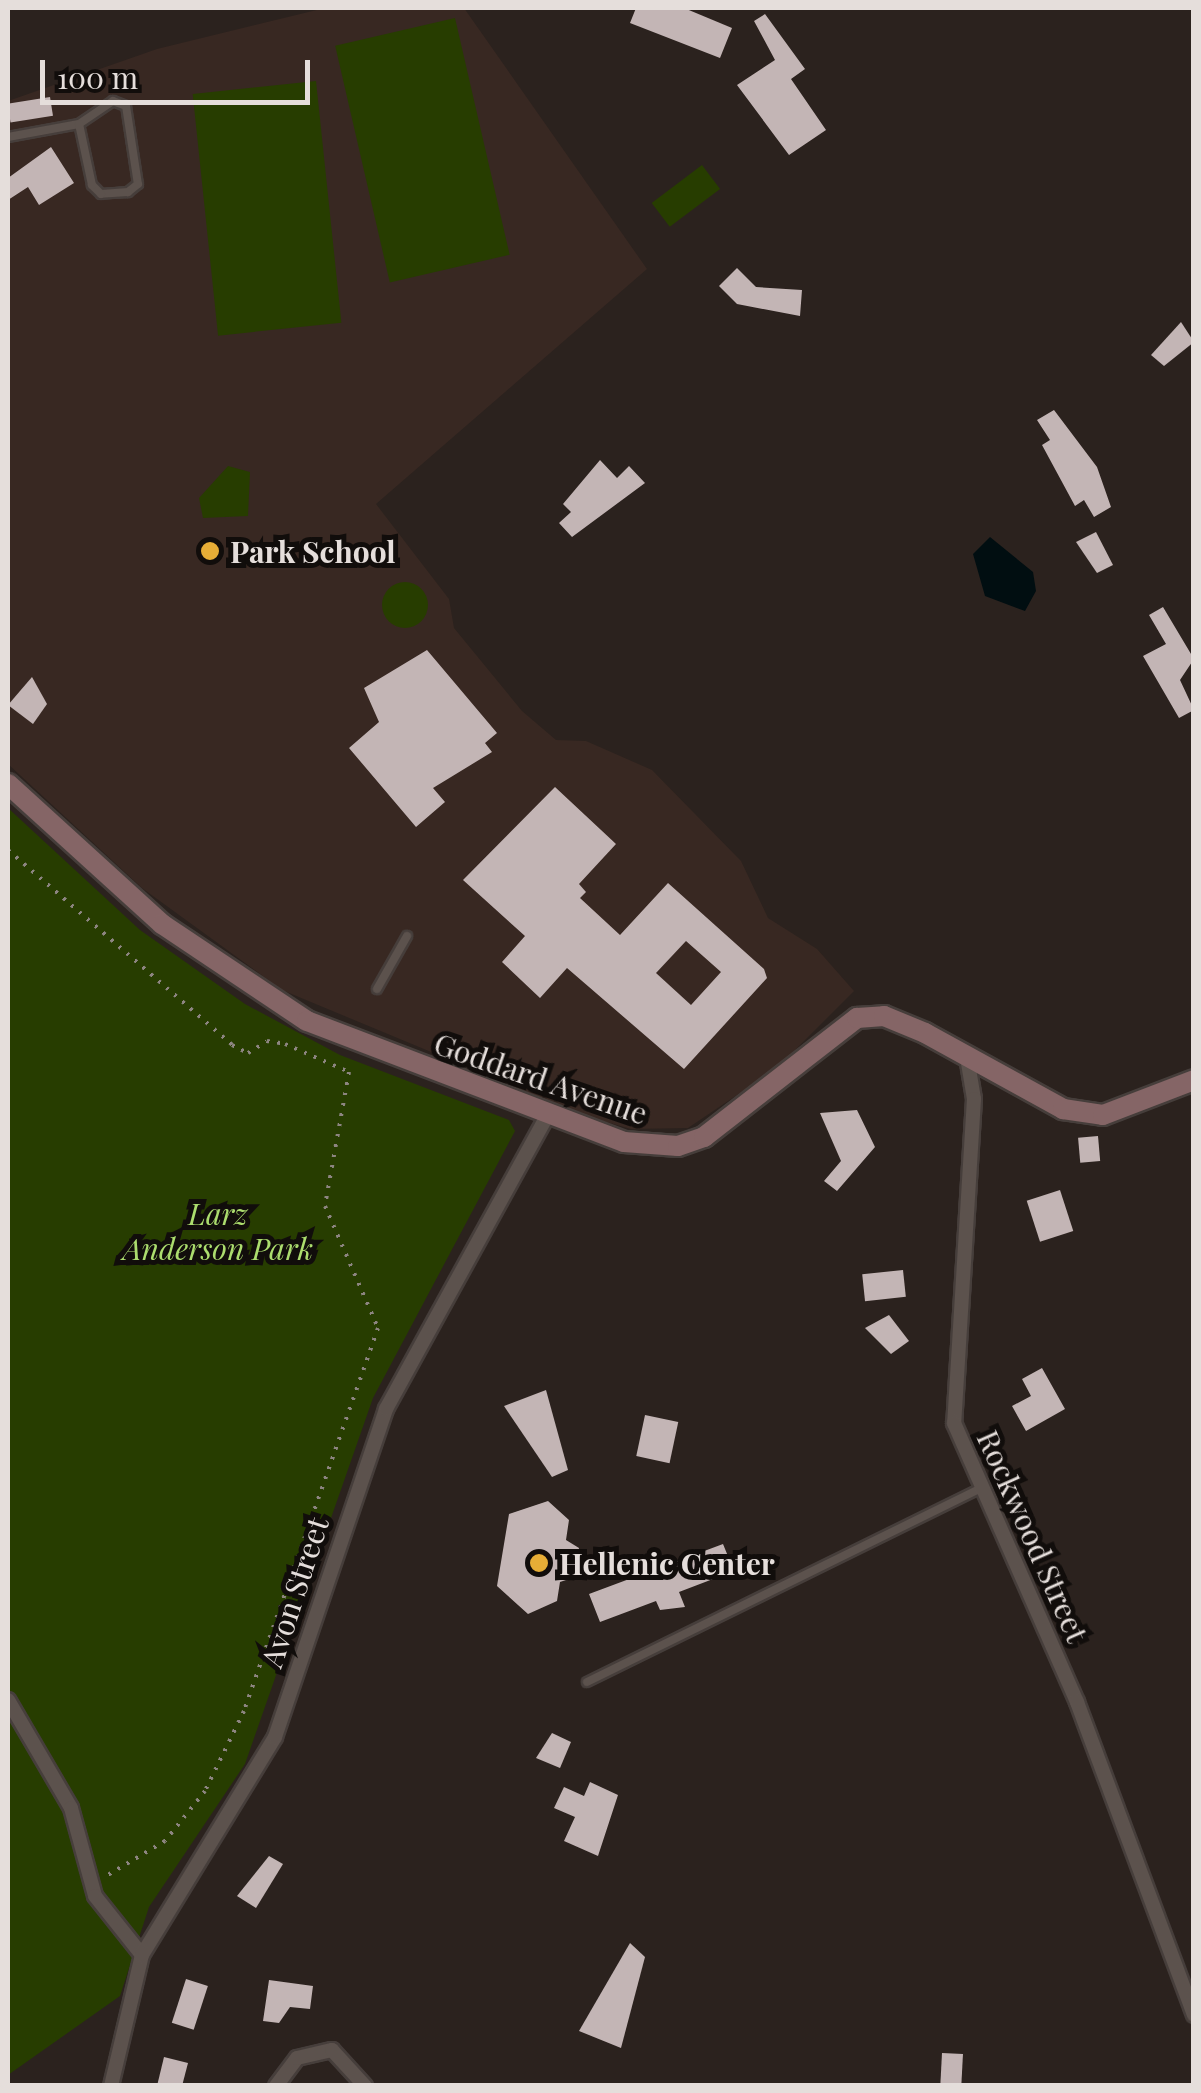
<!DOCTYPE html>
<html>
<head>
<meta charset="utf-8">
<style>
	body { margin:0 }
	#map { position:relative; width:1201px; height:2093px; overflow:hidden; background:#2b221e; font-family:"Playfair Display",serif }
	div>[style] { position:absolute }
	.built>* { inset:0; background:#382822 }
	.green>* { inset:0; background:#273d00; transform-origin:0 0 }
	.round { border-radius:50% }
	.water>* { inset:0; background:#010e11 }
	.building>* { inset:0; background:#c3b5b5; transform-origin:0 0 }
	.path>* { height:4px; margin-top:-2px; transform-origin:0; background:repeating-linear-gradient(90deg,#8d8581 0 2.5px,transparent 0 10.5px) }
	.roads { filter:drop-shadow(2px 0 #463e3b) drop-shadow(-2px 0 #463e3b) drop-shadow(0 2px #463e3b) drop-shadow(0 -2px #463e3b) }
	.service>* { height:8px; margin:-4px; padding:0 4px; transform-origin:4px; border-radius:4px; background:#5c524d }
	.minor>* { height:14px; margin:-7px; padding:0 7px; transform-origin:7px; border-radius:7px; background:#5c524d }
	.secondary>* { height:20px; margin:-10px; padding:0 10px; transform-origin:10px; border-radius:10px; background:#856566 }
	.dots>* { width:28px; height:28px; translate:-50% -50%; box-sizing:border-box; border:5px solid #110d0b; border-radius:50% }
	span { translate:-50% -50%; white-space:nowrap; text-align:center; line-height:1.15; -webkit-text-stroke:10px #110d0b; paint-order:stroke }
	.poi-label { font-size:30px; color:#e5dedb; font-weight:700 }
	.left { translate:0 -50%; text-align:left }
	.street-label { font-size:30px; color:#e5dedb }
	.park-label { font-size:30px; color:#acdd6e; font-style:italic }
	.frame { position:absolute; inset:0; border:10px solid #e5dedb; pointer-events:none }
	.scale { position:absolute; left:40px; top:60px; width:270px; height:45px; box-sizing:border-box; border:5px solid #e5dedb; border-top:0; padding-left:12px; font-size:30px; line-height:35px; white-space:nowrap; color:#e5dedb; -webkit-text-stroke:8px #110d0b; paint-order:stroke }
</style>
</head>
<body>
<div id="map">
	<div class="built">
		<i style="clip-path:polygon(325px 8px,464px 8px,647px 269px,376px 504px,449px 599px,454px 628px,522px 711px,556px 740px,586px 741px,652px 770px,741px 861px,768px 918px,817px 949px,854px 991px,777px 1068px,688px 1128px,631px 1129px,585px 1116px,282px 990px,142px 888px,8px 764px,8px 101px,157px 49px)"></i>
	</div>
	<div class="green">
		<i style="left:455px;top:18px;width:243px;height:123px;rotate:77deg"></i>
		<i style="left:316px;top:81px;width:243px;height:124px;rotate:84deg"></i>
		<i style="left:702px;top:165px;width:30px;height:63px;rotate:53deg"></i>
		<i style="clip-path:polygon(228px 466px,250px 472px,248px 516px,203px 518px,199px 498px)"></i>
		<i class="round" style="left:382px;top:582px;width:46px;height:46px"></i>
		<i style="clip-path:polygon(8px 808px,140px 930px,245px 1004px,340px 1055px,509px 1120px,515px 1131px,373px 1398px,245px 1764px,149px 1907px,120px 1996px,8px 2075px)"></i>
	</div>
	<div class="water">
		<i style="clip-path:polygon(990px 537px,1033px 572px,1036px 591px,1025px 611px,985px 596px,973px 554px)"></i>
	</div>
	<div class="building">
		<i style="clip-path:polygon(636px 8px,684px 8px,732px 28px,720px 58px,630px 23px)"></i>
		<i style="clip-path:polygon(765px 14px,805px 69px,791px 79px,826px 130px,789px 155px,737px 85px,775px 60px,754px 21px)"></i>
		<i style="left:50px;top:97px;width:19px;height:43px;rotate:81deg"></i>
		<i style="clip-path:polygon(51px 147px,74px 183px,39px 205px,28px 187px,8px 200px,8px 178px)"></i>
		<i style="clip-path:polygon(737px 268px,756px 287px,802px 290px,800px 316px,737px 304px,719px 286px)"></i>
		<i style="clip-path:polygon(1181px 322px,1194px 342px,1164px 366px,1151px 355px)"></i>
		<i style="clip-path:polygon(1054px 410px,1097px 467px,1111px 507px,1094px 517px,1084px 500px,1075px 506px,1042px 445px,1050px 440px,1037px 420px)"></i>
		<i style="clip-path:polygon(600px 460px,617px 478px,629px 466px,645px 483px,572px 537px,559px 523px,571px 512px,563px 504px)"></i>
		<i style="clip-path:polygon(1096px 532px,1113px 565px,1097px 573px,1076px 542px)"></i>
		<i style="clip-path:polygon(1163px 607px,1194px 659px,1180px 680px,1194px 710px,1179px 718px,1143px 656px,1166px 644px,1149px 615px)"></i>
		<i style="clip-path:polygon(427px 650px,497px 733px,485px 743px,492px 752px,433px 788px,445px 802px,416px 827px,349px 748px,379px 722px,364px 688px)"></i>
		<i style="clip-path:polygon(32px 677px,47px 704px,33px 724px,8px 705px)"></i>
		<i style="clip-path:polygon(evenodd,555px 787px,616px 844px,579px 884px,586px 892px,580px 898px,620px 935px,668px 883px,764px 969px,767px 978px,684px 1069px,567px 968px,540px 998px,502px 962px,525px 936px,463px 880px,555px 787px,686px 941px,721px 972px,691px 1005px,656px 973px,686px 941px)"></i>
		<i style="clip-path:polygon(857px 1110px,875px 1147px,837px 1191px,824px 1181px,841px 1161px,820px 1113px)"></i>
		<i style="left:1098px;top:1136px;width:25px;height:20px;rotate:85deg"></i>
		<i style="left:1060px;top:1190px;width:43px;height:35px;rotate:72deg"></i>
		<i style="left:903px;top:1270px;width:27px;height:41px;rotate:84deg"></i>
		<i style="clip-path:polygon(889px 1315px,909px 1341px,891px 1354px,865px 1328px)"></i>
		<i style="clip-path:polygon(1042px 1368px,1065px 1409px,1026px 1431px,1012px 1406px,1031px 1396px,1022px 1379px)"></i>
		<i style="clip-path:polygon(546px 1390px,568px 1470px,552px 1477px,504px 1406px)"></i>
		<i style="left:645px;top:1415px;width:34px;height:42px;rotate:12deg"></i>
		<i style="clip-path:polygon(548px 1501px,569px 1520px,566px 1540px,579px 1548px,575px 1577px,560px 1582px,557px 1601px,528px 1614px,497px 1586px,509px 1514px)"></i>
		<i style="clip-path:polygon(723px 1544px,734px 1571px,679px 1592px,685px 1607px,660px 1610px,656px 1601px,600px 1622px,589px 1594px)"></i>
		<i style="clip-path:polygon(552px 1733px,571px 1742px,560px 1768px,536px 1758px)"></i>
		<i style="clip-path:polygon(590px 1782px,618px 1795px,598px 1856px,564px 1841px,575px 1817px,554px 1808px,564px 1787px,584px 1796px)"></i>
		<i style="clip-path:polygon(269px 1856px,283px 1864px,256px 1908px,237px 1896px)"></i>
		<i style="clip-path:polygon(630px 1943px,645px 1957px,621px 2048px,579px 2031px)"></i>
		<i style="left:186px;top:1979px;width:23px;height:46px;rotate:18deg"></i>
		<i style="clip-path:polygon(269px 1980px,313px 1986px,310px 2009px,290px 2007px,279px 2023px,263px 2021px)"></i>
		<i style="left:942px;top:2053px;width:21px;height:33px;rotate:3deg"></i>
		<i style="clip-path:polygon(164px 2057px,188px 2063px,182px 2086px,157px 2086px)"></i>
	</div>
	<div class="path">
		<i style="left:8px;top:850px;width:297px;rotate:41deg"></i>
		<i style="left:232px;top:1045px;width:18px;rotate:27deg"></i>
		<i style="left:248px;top:1053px;width:22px;rotate:-32deg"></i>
		<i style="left:267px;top:1041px;width:18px;rotate:9deg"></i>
		<i style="left:285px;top:1044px;width:70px;rotate:23.6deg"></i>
		<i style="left:349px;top:1072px;width:136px;rotate:100.2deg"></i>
		<i style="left:325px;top:1206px;width:133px;rotate:66.5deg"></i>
		<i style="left:378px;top:1328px;width:406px;rotate:109.3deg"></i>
		<i style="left:244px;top:1711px;width:89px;rotate:116deg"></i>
		<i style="left:205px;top:1791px;width:64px;rotate:128.7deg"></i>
		<i style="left:165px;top:1841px;width:69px;rotate:149.3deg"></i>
	</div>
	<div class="roads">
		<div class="service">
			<i style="left:8px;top:137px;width:72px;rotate:-10.4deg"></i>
			<i style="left:79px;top:124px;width:41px;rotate:-34.1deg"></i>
			<i style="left:113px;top:101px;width:14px;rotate:21deg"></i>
			<i style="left:126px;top:106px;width:79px;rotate:81.3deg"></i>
			<i style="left:138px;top:184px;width:13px;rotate:141deg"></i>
			<i style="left:128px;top:192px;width:27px;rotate:176deg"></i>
			<i style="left:101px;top:194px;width:13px;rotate:-135deg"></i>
			<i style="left:92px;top:185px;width:62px;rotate:-102deg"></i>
			<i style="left:377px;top:989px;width:61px;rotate:-60.5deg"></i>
			<i style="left:587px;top:1682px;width:436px;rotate:-26.2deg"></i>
		</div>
		<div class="minor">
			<i style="left:967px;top:1057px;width:43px;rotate:80.5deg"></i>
			<i style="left:974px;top:1099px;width:325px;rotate:93.5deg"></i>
			<i style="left:954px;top:1423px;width:305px;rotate:66.2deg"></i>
			<i style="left:1077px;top:1702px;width:334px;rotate:69.5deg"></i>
			<i style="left:8px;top:1700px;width:125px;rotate:59.7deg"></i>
			<i style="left:71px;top:1808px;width:91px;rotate:74.7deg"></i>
			<i style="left:95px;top:1896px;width:75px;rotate:51.5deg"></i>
			<i style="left:111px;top:2086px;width:135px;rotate:-76.7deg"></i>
			<i style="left:142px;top:1955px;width:255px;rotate:-58.6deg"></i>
			<i style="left:275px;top:1737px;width:346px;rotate:-71.3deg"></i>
			<i style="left:386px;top:1409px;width:332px;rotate:-61.2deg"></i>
			<i style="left:276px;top:2086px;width:35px;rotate:-53deg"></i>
			<i style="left:297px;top:2058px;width:36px;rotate:-13deg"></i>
			<i style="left:332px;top:2050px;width:49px;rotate:47.5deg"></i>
		</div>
		<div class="secondary">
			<i style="left:8px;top:784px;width:208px;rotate:42.3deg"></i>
			<i style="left:162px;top:924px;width:174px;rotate:33.8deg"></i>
			<i style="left:307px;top:1021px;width:339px;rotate:20.9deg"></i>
			<i style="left:624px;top:1142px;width:54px;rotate:4.2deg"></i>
			<i style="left:678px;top:1146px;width:28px;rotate:-19deg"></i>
			<i style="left:704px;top:1137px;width:194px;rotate:-37.9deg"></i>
			<i style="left:857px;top:1018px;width:27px;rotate:-4deg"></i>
			<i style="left:884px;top:1016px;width:44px;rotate:22.5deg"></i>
			<i style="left:925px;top:1033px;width:158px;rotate:28.8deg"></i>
			<i style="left:1063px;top:1109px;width:40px;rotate:8.5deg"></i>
			<i style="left:1103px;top:1115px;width:97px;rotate:-21deg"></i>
		</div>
	</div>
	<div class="dots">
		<i style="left:210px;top:551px;background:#e6ad36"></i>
		<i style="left:539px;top:1563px;background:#e6ad36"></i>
	</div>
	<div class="poi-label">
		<span class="left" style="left:230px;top:551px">Park School</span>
		<span class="left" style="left:559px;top:1563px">Hellenic Center</span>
	</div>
	<div class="street-label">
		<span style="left:541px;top:1078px;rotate:19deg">Goddard Avenue</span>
		<span style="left:1033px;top:1536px;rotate:66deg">Rockwood Street</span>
		<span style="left:294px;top:1592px;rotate:-72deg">Avon Street</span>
	</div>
	<div class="park-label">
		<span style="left:218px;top:1230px">Larz<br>Anderson Park</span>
	</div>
	<div class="frame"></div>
	<div class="scale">100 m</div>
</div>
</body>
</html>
